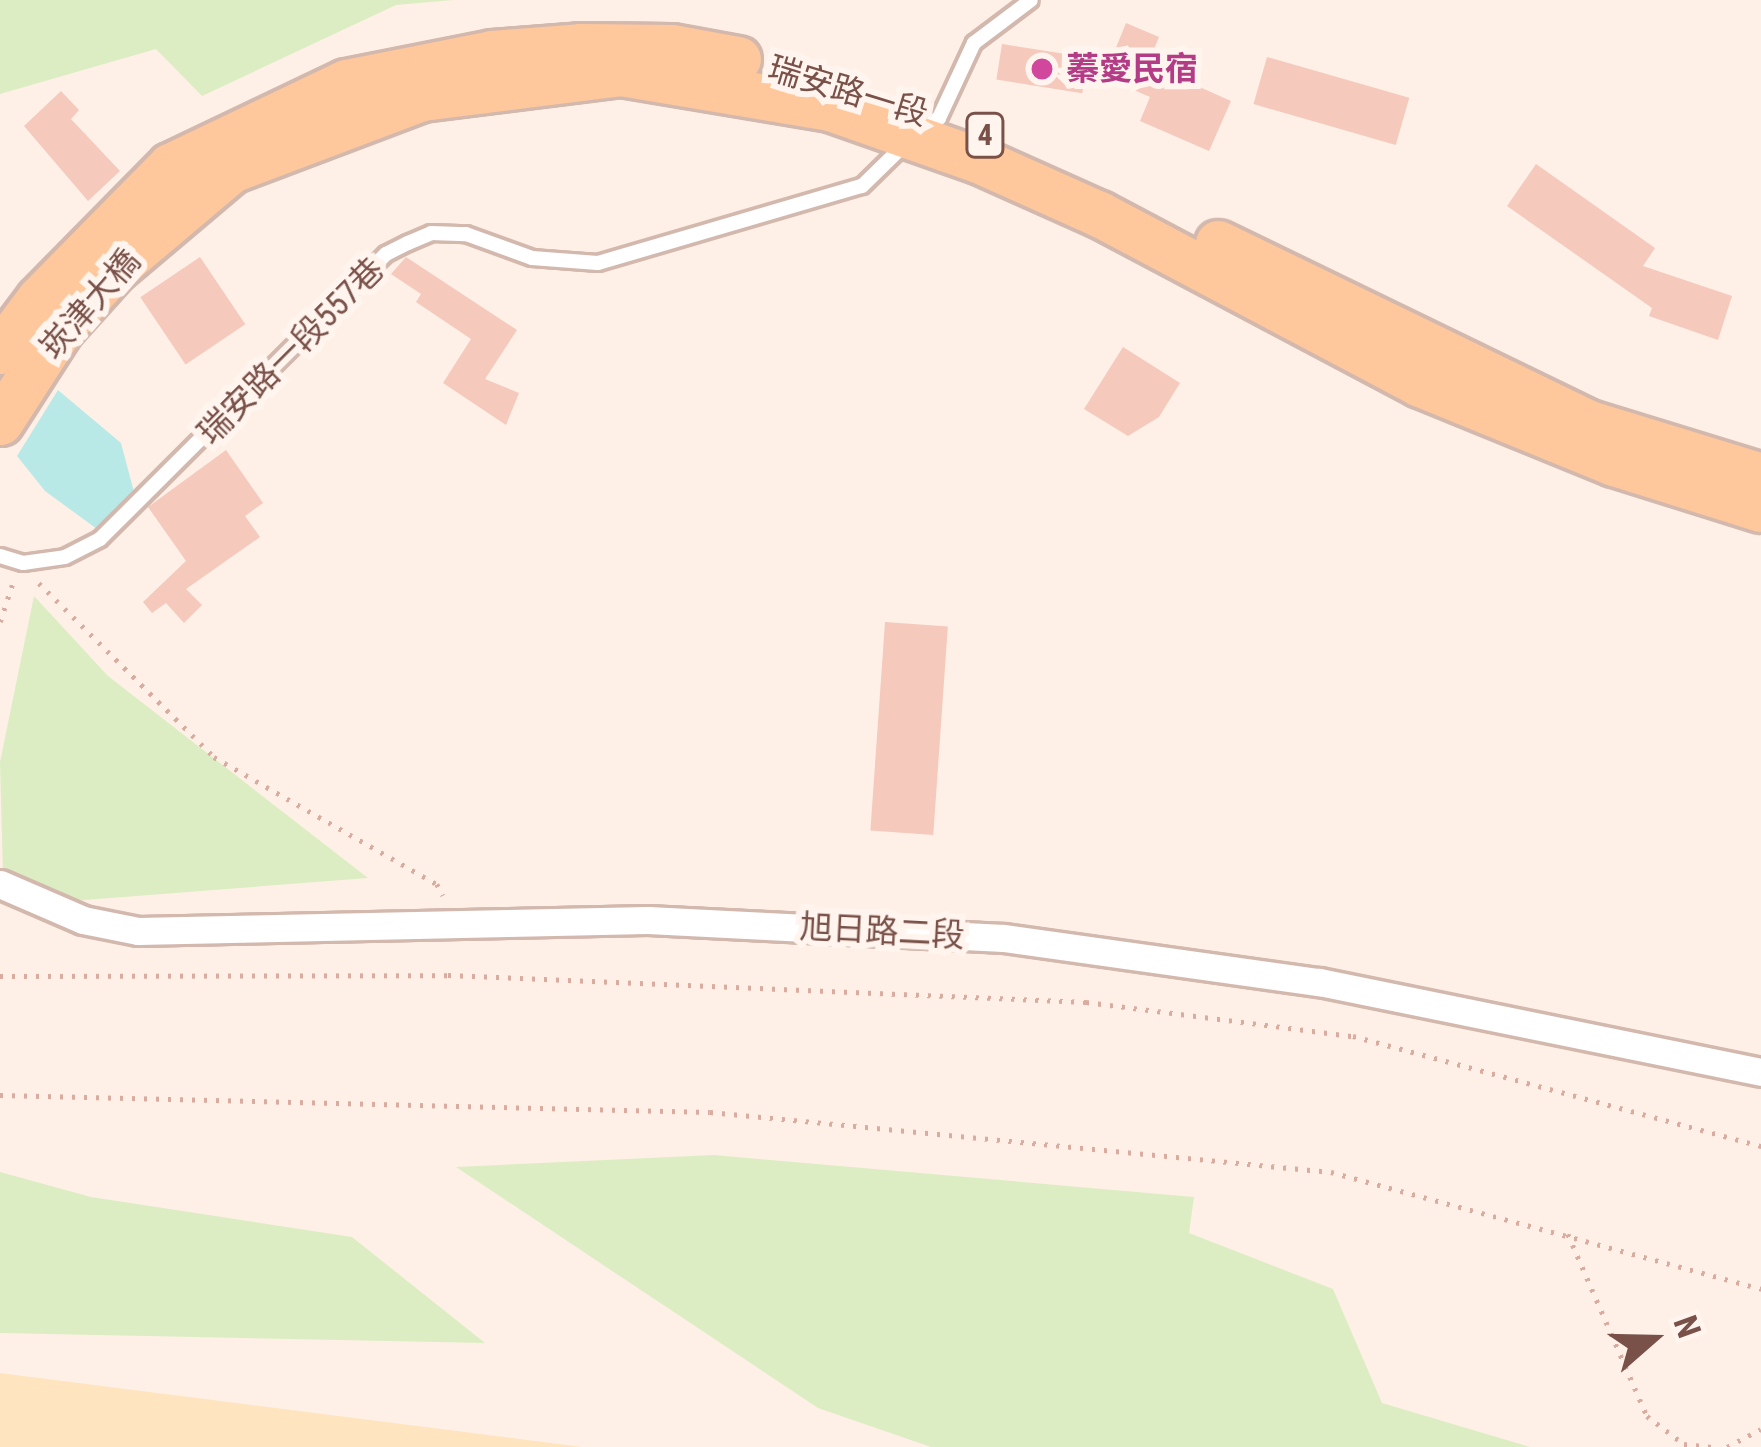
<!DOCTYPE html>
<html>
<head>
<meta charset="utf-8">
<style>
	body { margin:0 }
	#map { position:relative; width:1761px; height:1447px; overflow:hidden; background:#fef0e6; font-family:"Roboto Condensed","Noto Sans TC",sans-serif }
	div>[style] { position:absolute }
	.green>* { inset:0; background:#dcedc3 }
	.sand>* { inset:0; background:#ffe5bf }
	.water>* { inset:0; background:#b9e9e7 }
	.building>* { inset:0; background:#f5c9bc; transform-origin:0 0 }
	.path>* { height:4.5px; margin-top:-2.25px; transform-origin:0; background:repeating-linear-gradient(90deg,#daab9f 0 3px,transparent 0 12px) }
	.roads { filter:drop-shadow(3px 0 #d3b8ae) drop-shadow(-3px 0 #d3b8ae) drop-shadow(0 3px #d3b8ae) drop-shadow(0 -3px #d3b8ae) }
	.service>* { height:14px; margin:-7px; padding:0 7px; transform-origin:7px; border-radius:7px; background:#fff }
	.minor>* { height:27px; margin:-13.5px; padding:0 13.5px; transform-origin:13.5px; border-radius:13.5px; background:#fff }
	.primary>* { height:45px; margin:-22.5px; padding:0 22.5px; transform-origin:22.5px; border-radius:22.5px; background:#ffc89c }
	.dots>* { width:33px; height:33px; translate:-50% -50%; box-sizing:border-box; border:6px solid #fff5ee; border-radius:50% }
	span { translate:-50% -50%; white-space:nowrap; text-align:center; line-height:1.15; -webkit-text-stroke:12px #fff5ee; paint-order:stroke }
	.shield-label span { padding:3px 9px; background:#fff5ee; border:3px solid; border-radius:9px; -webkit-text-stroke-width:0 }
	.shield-label { font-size:30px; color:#795149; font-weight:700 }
	.hotel-label { font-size:33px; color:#b23c85; font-weight:700 }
	.left { translate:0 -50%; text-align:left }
	.street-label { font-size:33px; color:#795149 }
	.north { position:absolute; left:1593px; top:1279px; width:120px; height:120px; -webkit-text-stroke:9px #fff5ee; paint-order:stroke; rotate:70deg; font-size:33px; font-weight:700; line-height:48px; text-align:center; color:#795149 }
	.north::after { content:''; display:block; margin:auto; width:42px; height:54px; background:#795149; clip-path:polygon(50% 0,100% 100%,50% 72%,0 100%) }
</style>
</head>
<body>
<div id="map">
	<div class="green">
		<i style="clip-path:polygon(0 0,453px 0,396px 5px,202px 96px,156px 49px,0 94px)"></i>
		<i style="clip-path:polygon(34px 596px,108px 676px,368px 878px,46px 903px,3px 875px,0 762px)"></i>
		<i style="clip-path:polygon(714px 1155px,1194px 1197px,1189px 1233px,1333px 1289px,1382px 1403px,1530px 1447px,931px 1447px,818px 1408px,456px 1167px)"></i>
		<i style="clip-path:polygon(0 1172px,91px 1197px,352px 1237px,485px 1343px,0 1333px)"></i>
	</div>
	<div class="sand">
		<i style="clip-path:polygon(0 1373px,582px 1447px,0 1447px)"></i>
	</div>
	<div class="water">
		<i style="clip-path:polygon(58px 390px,121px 443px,134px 492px,97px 529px,45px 491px,17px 456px)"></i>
	</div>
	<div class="building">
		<i style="clip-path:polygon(1126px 23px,1159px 37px,1148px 64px,1231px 101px,1209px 151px,1140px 121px,1150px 97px,1104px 77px)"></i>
		<i style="left:1002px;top:44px;width:87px;height:36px;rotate:9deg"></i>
		<i style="left:1267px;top:57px;width:148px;height:49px;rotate:16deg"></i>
		<i style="clip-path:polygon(61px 91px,79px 110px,71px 119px,120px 171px,88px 201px,24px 126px)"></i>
		<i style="clip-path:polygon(1536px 164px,1655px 248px,1643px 266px,1732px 296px,1718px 340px,1649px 316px,1652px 308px,1507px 206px)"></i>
		<i style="left:200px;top:257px;width:81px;height:72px;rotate:56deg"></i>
		<i style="clip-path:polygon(406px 257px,517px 330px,485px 379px,519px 393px,506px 425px,443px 383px,471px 339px,416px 302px,421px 294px,391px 274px)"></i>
		<i style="clip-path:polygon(1123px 347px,1180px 383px,1159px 417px,1128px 436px,1084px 409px)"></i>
		<i style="clip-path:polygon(226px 450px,263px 503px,245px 516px,260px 537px,186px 589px,202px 605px,184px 623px,166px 603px,152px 613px,143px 602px,186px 561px,148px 507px)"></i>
		<i style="left:885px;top:622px;width:63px;height:209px;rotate:4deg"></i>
	</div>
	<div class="path">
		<i style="left:39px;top:583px;width:247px;rotate:44.8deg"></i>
		<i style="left:214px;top:757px;width:257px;rotate:29.7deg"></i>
		<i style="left:437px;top:884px;width:13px;rotate:63deg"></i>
		<i style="left:0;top:622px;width:42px;rotate:-72deg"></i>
		<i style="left:0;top:976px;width:448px;rotate:-0.1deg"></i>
		<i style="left:448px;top:975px;width:639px;rotate:2.42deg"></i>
		<i style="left:1086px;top:1002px;width:269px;rotate:7.3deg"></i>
		<i style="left:1353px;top:1036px;width:423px;rotate:15.1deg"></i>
		<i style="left:0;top:1095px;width:710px;rotate:1.37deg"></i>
		<i style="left:710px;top:1112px;width:624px;rotate:5.52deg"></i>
		<i style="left:1331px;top:1172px;width:446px;rotate:15.2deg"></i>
		<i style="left:1568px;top:1234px;width:198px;rotate:66.5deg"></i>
		<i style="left:1647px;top:1416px;width:46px;rotate:37.1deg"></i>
		<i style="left:1684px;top:1444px;width:31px;rotate:6deg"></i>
		<i style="left:1727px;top:1447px;width:38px;rotate:-28deg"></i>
	</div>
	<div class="roads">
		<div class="service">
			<i style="left:922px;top:130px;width:21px;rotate:-35deg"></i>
			<i style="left:939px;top:118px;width:83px;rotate:-65deg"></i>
			<i style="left:974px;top:43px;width:71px;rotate:-37deg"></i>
			<i style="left:0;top:556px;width:24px;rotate:17deg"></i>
			<i style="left:23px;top:563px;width:42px;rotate:-8.1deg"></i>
			<i style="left:65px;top:557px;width:39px;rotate:-27deg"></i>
			<i style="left:100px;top:539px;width:404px;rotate:-44.9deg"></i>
			<i style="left:386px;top:254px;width:25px;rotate:-27deg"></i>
			<i style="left:408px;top:243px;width:25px;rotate:-23deg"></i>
			<i style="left:431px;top:233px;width:35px;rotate:2deg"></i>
			<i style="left:466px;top:234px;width:70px;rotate:20deg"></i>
			<i style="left:532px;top:258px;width:66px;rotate:4.3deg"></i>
			<i style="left:598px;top:263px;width:275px;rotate:-16.3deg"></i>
			<i style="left:862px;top:186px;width:60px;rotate:-44.3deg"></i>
		</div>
		<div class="minor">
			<i style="left:0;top:884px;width:90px;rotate:23.4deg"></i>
			<i style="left:83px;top:920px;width:56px;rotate:11.3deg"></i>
			<i style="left:138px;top:931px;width:510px;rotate:-1.24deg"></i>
			<i style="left:648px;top:920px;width:356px;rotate:2.9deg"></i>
			<i style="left:1004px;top:938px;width:318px;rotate:8deg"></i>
			<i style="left:1319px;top:982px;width:451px;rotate:11.5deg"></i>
		</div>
		<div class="primary">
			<i style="left:1218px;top:243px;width:409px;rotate:25.9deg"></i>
			<i style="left:1586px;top:422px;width:183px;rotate:17.1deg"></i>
			<i style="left:0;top:351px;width:65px;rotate:-53.1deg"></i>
			<i style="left:39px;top:299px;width:187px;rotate:-45.4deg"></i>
			<i style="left:170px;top:166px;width:195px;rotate:-25.5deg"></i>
			<i style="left:346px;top:82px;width:149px;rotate:-11.2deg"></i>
			<i style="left:492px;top:53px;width:88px;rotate:-4.5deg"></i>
			<i style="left:580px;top:46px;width:91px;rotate:0.6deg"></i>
			<i style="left:671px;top:47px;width:68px;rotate:10.2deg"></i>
			<i style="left:0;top:422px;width:111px;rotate:-57.2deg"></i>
			<i style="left:60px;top:329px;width:81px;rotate:-48deg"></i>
			<i style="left:114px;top:269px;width:153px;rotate:-40.2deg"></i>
			<i style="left:231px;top:170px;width:204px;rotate:-20.7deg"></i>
			<i style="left:422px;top:98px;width:201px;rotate:-7.2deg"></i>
			<i style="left:621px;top:73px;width:212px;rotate:9.5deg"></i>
			<i style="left:830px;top:108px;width:157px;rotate:19.4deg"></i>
			<i style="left:978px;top:160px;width:133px;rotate:24.1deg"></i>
			<i style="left:1099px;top:214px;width:363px;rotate:27.9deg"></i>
			<i style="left:1420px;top:384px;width:209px;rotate:22.2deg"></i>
			<i style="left:1614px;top:463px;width:154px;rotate:17.4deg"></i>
		</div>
	</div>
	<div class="dots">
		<i style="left:1042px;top:69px;background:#d1479c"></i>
	</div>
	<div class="shield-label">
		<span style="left:985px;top:135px">4</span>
	</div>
	<div class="hotel-label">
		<span class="left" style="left:1066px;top:69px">蓁愛民宿</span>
	</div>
	<div class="street-label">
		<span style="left:848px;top:91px;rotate:17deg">瑞安路一段</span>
		<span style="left:90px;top:304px;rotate:-49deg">崁津大橋</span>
		<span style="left:291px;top:351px;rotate:-45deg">瑞安路一段557巷</span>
		<span style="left:882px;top:931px;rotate:3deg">旭日路二段</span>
	</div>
	<div class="north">N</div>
</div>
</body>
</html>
